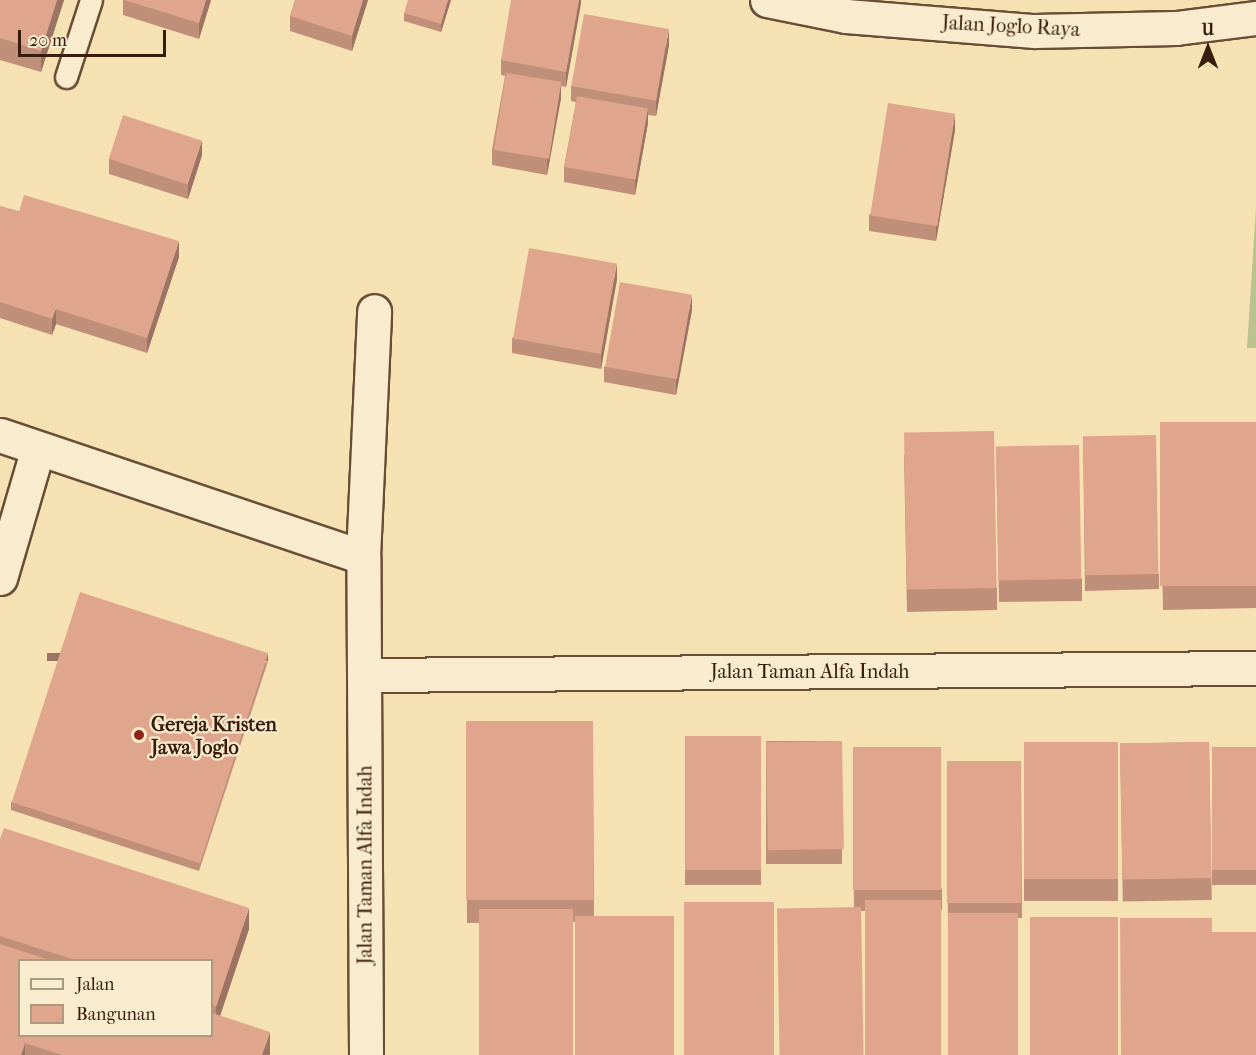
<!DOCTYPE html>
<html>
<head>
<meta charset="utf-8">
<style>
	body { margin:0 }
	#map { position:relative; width:1256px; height:1055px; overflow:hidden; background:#f6e1b3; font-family:"IM FELL French Canon",serif }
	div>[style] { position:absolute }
	.green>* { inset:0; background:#bac38e }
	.roads { filter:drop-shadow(2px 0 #694d36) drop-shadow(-2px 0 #694d36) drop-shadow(0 2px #694d36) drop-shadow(0 -2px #694d36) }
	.service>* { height:21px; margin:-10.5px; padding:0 10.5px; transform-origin:10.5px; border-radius:10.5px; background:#f9ecce }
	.minor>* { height:33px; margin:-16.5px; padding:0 16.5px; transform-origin:16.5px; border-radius:16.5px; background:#f9ecce }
	.secondary>* { height:33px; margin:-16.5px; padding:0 16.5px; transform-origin:16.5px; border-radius:16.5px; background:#f9ecce }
	.wall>* { inset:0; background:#c08f79; transform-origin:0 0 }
	.shaded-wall>* { inset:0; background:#9c7463; transform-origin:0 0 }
	.building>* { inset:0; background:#dfa68d; transform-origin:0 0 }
	.dots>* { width:16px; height:16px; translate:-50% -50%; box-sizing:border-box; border:3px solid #f9ecce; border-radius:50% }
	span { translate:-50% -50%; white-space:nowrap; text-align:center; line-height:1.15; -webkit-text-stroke:4.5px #f9ecce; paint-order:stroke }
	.street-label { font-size:20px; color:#3a1c0c }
	.poi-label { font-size:20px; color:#3a1c0c; font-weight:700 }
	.left { translate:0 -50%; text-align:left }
	.legend { position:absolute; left:18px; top:959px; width:195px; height:78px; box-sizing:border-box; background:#f9ecce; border:2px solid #ad9980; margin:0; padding:8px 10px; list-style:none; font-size:18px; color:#3a1c0c }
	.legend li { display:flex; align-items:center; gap:12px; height:30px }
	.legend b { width:30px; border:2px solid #ad9980 }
	.north { position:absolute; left:1178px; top:18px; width:60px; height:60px; -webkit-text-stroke:4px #f9ecce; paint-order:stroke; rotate:0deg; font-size:16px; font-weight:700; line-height:24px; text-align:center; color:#3a1c0c }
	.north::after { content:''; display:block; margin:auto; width:21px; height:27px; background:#3a1c0c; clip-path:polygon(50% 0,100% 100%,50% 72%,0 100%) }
	.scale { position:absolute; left:18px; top:30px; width:148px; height:27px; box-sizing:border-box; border:3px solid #3a1c0c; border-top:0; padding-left:8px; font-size:18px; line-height:21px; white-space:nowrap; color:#3a1c0c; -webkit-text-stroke:4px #f9ecce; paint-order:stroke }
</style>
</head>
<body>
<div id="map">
	<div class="green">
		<i style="clip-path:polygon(1256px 208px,1256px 348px,1247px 348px)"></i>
	</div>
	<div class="roads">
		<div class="service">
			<i style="left:66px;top:77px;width:81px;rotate:-72deg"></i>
		</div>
		<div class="minor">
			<i style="left:0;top:435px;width:383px;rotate:18.6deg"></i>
			<i style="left:0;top:578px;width:135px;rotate:-73.7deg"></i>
			<i style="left:364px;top:675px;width:892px;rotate:-0.45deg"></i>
			<i style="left:366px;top:1055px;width:498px;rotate:-90.3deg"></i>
			<i style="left:363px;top:557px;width:246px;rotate:-87.4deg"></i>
		</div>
		<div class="secondary">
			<i style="left:767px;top:0;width:81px;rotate:11.4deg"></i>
			<i style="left:846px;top:16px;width:189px;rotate:4.6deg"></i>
			<i style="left:1034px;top:31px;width:142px;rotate:-1.2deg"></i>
			<i style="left:1176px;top:28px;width:81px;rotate:-7.1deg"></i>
		</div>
	</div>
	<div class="wall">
		<i style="clip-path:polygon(0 0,64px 0,41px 72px,0 60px)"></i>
		<i style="clip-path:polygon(123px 0,211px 0,199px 39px,123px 15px)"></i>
		<i style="clip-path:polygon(295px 0,368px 0,352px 51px,290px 31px,290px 16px)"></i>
		<i style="clip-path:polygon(451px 0,441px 32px,404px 21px,404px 13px)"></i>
		<i style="clip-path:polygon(581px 0,566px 87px,561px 86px,561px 98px,547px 175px,492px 165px,492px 150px,505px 76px,501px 75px,501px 60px)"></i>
		<i style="clip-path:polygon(669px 45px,656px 116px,648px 115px,648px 123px,635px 195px,564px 182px,564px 167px,576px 102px,571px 101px,571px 86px)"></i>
		<i style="clip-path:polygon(955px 130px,936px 241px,869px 231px,869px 215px)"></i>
		<i style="clip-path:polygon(202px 155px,188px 199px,109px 174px,109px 159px)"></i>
		<i style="clip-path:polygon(0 206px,179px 257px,147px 353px,56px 324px,52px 335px,0 318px)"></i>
		<i style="clip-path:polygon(617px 279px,601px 369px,512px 353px,512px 338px)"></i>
		<i style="clip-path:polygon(692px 310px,676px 395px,604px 382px,604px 367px)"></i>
		<i style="clip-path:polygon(1256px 422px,1256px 608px,1163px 610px,1160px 446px)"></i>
		<i style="clip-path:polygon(1083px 436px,1159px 574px,1159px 589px,1085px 591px)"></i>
		<i style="clip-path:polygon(996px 447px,1082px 579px,1082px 601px,999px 602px)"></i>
		<i style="clip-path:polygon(904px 454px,997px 588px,997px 610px,907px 612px)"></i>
		<i style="clip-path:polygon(268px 661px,199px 871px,11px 810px,11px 802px)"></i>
		<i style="clip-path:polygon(593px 721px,594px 917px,575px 922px,467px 923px,466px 722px)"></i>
		<i style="left:761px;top:736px;width:149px;height:76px;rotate:90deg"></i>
		<i style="left:842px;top:741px;width:123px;height:76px;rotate:90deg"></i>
		<i style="left:1024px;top:742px;width:94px;height:159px"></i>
		<i style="left:1209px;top:742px;width:158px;height:89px;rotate:89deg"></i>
		<i style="clip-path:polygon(853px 747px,942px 889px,942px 910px,861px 911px,854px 907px)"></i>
		<i style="left:1256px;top:747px;width:138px;height:44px;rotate:90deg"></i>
		<i style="clip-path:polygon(947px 761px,1021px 761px,1022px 918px,1018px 918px,948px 934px)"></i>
		<i style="clip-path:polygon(evenodd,0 839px,249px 929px,220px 1016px,270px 1054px,269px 1055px,0 1055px,0 839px,20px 960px,212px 960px,212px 1035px,20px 960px)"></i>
	</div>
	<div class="shaded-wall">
		<i style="clip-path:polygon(57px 0,64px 0,41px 72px,41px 51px)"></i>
		<i style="clip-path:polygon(206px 0,211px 0,199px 39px,199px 23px)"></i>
		<i style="clip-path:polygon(363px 0,368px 0,352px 51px,352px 36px)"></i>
		<i style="clip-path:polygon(448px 0,451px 0,441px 32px,441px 24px)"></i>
		<i style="clip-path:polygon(579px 0,581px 0,581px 4px,566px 87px,566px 72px)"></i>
		<i style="clip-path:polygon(669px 29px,669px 45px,656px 116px,656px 100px)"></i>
		<i style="clip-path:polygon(561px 82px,561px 98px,547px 175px,547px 159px)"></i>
		<i style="clip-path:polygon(648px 108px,648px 123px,635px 195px,635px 180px)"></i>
		<i style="clip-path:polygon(955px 114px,955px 130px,936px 241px,936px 226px)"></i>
		<i style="clip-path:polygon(202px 140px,202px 155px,188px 199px,188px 184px)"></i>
		<i style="clip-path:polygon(179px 241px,179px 257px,147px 353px,147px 338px)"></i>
		<i style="clip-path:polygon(617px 263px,617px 279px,601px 369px,601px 354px)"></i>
		<i style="clip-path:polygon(692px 295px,692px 310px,676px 395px,676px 380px)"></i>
		<i style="clip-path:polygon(56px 309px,56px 324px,52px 335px,52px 319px)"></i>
		<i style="left:268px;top:653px;width:8px;height:221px;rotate:90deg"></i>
		<i style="clip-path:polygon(249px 908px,249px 929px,216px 1028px,216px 1007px)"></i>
		<i style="clip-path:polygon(270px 1032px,270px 1054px,269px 1055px,262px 1055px)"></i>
		<i style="clip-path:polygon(25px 1043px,25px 1055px,21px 1055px)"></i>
	</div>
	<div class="building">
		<i style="clip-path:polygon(0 0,57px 0,41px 51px,0 38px)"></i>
		<i style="clip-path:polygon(124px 0,206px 0,199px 23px)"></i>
		<i style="clip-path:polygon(295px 0,363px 0,352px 36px,290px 16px)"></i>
		<i style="clip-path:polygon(408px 0,448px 0,441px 24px,404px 13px)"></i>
		<i style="clip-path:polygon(511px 0,579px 0,566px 72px,501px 60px)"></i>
		<i style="left:584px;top:14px;width:86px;height:73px;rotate:10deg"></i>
		<i style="left:506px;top:73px;width:56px;height:78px;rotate:9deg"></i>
		<i style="left:577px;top:96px;width:72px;height:72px;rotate:10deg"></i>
		<i style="left:888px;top:103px;width:68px;height:114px;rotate:9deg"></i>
		<i style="left:123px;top:115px;width:83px;height:46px;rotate:18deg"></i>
		<i style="clip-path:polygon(24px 195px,179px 241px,147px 338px,56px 309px,52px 319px,0 302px,0 206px,19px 212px)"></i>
		<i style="left:529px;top:248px;width:89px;height:92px;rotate:10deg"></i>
		<i style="left:620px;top:282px;width:73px;height:86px;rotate:10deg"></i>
		<i style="left:1256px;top:422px;width:164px;height:96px;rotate:90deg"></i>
		<i style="left:994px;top:431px;width:157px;height:90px;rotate:89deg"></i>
		<i style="left:1156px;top:435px;width:139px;height:73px;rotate:89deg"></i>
		<i style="left:1079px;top:445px;width:134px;height:83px;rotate:89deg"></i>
		<i style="left:80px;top:592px;width:198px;height:221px;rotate:18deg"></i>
		<i style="left:593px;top:721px;width:179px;height:127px;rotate:90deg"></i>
		<i style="left:761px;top:736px;width:134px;height:76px;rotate:90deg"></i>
		<i style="left:842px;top:741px;width:108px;height:76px;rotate:89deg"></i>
		<i style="left:1024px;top:742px;width:94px;height:137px"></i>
		<i style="left:1209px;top:742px;width:136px;height:89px;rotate:89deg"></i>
		<i style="left:853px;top:747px;width:88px;height:143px"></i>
		<i style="left:1256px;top:747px;width:123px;height:44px;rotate:90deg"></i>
		<i style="left:947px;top:761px;width:74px;height:142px"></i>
		<i style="clip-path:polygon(4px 828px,249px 908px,216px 1007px,212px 1005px,212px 960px,75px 960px,0 936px,0 839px)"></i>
		<i style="left:865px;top:900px;width:76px;height:155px"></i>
		<i style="left:684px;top:902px;width:90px;height:153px"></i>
		<i style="left:861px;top:907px;width:148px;height:84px;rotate:89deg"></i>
		<i style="left:573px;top:909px;width:146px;height:94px;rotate:90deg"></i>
		<i style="left:948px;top:913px;width:70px;height:142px"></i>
		<i style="left:674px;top:916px;width:139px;height:99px;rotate:90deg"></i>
		<i style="left:1118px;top:917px;width:138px;height:88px;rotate:90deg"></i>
		<i style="clip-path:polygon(1120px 918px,1212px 918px,1212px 932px,1256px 932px,1256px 1055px,1121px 1055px)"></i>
		<i style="clip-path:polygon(0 944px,50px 960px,20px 960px,20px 1035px,212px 1035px,212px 1013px,270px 1032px,262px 1055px,62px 1055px,25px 1043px,21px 1055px,0 1055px)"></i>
	</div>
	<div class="dots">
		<i style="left:139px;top:735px;background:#8f2418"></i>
	</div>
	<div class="street-label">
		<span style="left:1011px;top:26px;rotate:3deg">Jalan Joglo Raya</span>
		<span style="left:810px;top:671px">Jalan Taman Alfa Indah</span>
		<span style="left:365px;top:865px;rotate:-90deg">Jalan Taman Alfa Indah</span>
	</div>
	<div class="poi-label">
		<span class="left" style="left:151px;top:736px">Gereja Kristen<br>Jawa Joglo</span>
	</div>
	<ul class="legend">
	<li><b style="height:8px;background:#f9ecce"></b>Jalan</li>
	<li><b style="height:16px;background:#dfa68d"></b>Bangunan</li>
	</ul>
	<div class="north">U</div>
	<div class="scale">20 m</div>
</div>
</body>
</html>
